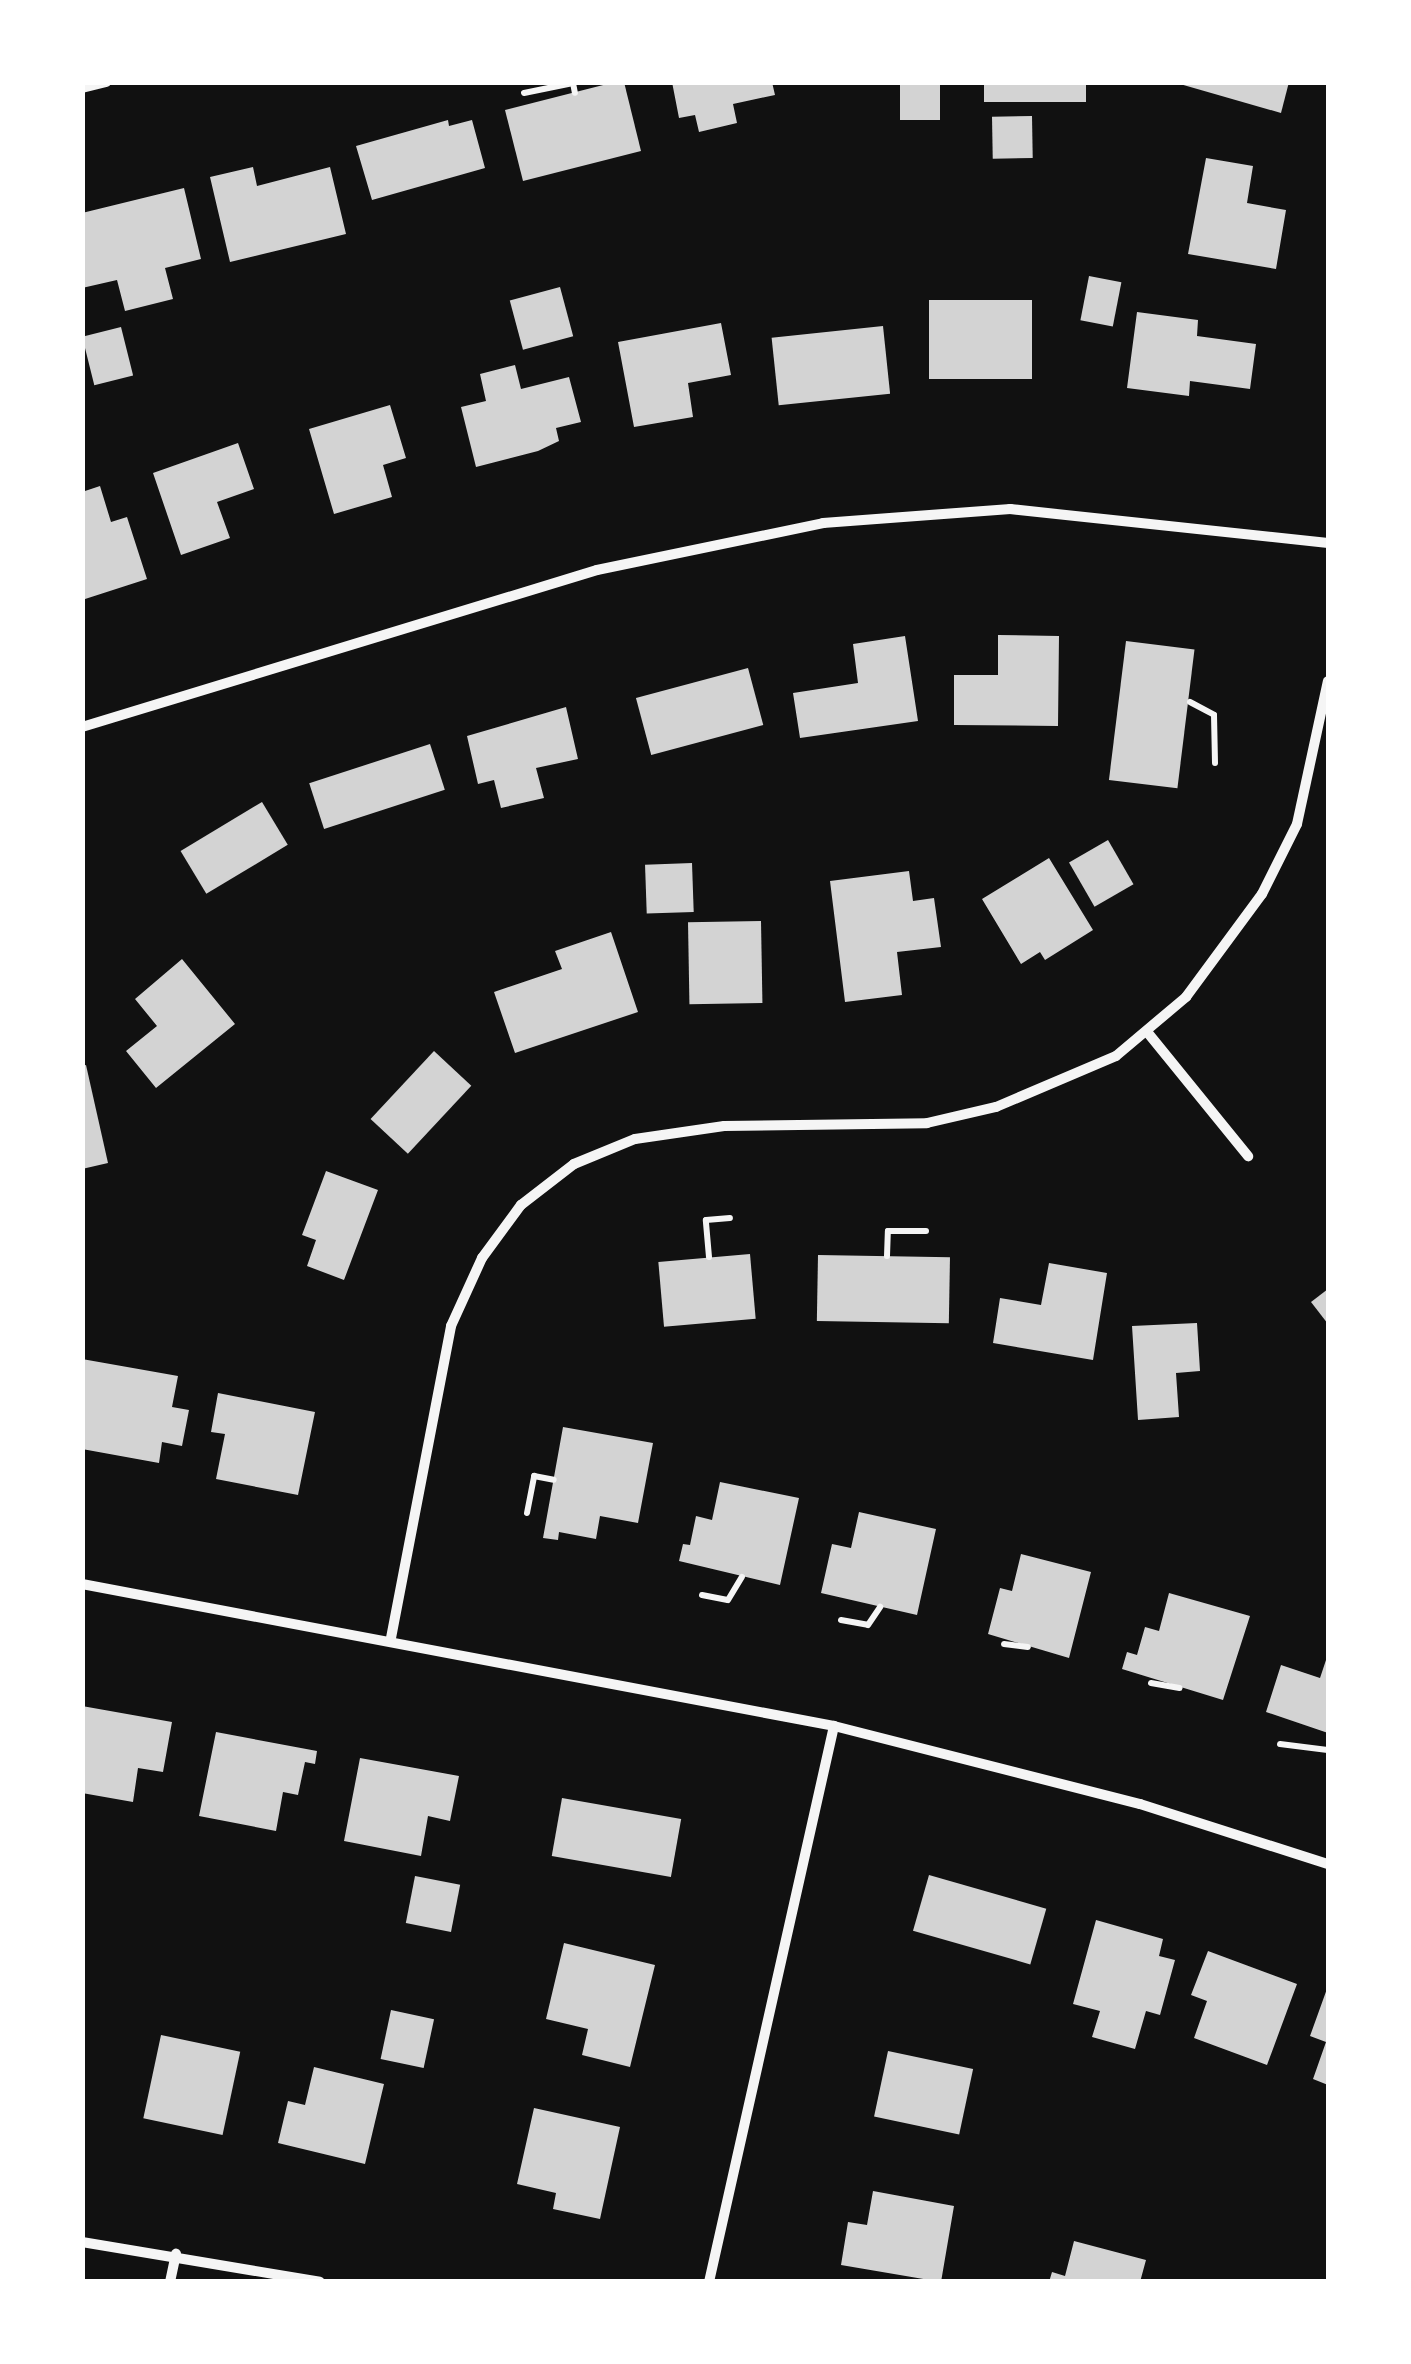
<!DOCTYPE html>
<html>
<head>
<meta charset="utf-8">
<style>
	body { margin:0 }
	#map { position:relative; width:1411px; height:2364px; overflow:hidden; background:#111; font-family:"IBM Plex Serif",serif }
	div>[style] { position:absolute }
	.building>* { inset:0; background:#d3d3d3; transform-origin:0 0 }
	.path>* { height:6px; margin:-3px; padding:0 3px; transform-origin:3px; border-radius:3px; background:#f5f5f5 }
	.minor>* { height:10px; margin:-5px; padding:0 5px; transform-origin:5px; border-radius:5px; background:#f5f5f5 }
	span { translate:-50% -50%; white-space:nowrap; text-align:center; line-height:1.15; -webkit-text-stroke:10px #fff; paint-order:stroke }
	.frame { position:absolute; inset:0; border:85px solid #fff; pointer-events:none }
</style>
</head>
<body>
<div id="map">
	<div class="building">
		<i style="clip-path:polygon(615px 82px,624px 82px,641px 151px,523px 181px,505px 110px)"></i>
		<i style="clip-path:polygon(672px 82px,772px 82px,775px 95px,733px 104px,737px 123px,699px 132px,695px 115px,679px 118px)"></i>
		<i style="left:900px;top:82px;width:40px;height:38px"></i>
		<i style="left:984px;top:82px;width:102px;height:20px"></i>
		<i style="clip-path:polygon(1173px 82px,1289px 82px,1281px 113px)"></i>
		<i style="left:1032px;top:116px;width:42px;height:40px;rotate:89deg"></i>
		<i style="clip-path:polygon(448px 120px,449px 126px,472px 120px,485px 168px,372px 200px,356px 146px)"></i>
		<i style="clip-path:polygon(1206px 158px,1253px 166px,1247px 203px,1286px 210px,1276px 269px,1188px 254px)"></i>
		<i style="clip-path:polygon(253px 167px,257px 186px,330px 167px,346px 234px,230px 262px,210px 177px)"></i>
		<i style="clip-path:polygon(184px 188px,201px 259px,165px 268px,173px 299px,125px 311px,117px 280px,82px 288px,82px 213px)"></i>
		<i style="left:1089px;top:276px;width:33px;height:45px;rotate:11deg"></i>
		<i style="left:560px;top:287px;width:51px;height:52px;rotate:75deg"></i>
		<i style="left:929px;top:300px;width:103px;height:79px"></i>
		<i style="clip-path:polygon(1137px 312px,1198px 320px,1197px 336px,1256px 344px,1250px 389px,1190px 381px,1189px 396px,1127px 388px)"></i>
		<i style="clip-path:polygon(721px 323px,731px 375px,688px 383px,693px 417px,634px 427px,618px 342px)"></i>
		<i style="left:883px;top:326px;width:68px;height:112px;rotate:84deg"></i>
		<i style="left:121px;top:327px;width:50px;height:40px;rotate:76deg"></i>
		<i style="clip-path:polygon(515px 365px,521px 389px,569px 377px,581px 422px,556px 428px,559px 441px,538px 451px,476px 467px,461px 407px,486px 401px,480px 374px)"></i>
		<i style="clip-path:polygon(390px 405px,406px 458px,383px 465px,392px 497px,334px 514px,309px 429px)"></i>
		<i style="clip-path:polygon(238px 443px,254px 489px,217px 502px,230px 538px,181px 555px,153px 473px)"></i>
		<i style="clip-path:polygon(100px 486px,111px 522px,127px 517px,147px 579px,82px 600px,82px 492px)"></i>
		<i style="clip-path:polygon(998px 635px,1059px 636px,1058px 726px,954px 725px,954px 675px,998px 675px)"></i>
		<i style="clip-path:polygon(905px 636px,918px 721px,800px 738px,793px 693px,858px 683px,853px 644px)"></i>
		<i style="left:1126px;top:641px;width:69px;height:140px;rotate:7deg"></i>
		<i style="left:748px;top:668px;width:59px;height:116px;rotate:75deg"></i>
		<i style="clip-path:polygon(566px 707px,578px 759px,536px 768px,544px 798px,501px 808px,494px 780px,478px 784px,467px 736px)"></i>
		<i style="left:430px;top:744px;width:48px;height:127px;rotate:72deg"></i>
		<i style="left:262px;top:802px;width:50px;height:95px;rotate:59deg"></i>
		<i style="left:1108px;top:840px;width:51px;height:45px;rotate:60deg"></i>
		<i style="clip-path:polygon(1049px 858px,1093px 930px,1045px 960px,1040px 952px,1021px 964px,982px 899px)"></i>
		<i style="left:692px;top:863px;width:49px;height:47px;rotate:88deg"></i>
		<i style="clip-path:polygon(909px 871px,913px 901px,934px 898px,941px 947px,897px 952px,902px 995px,845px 1002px,830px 881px)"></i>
		<i style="left:761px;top:921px;width:82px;height:73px;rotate:89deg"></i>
		<i style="clip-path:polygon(611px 932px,638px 1012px,515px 1053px,494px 992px,562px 969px,555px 951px)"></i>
		<i style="clip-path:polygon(182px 959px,235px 1024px,156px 1088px,126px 1051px,157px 1026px,135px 999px)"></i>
		<i style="left:434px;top:1051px;width:51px;height:93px;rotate:43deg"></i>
		<i style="clip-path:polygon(86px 1065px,108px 1163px,82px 1169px,82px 1066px)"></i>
		<i style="clip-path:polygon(326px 1171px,378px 1190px,344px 1280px,307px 1266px,316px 1240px,302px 1235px)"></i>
		<i style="left:750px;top:1254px;width:65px;height:92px;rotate:85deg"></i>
		<i style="left:818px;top:1255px;width:132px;height:66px;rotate:1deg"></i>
		<i style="clip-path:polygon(1049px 1263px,1107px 1273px,1093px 1360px,993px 1343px,1000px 1298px,1041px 1305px)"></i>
		<i style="clip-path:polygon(1328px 1289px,1328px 1324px,1311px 1302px)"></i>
		<i style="clip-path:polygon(1197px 1323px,1200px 1371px,1176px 1373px,1179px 1417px,1138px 1420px,1132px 1326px)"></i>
		<i style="clip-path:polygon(82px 1359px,178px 1376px,172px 1407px,189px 1410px,182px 1446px,162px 1442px,159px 1463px,82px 1449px)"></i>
		<i style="clip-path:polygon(218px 1393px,315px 1412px,298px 1495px,216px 1479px,225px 1434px,211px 1432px)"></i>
		<i style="clip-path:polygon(563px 1427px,653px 1443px,638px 1523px,600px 1516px,596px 1539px,559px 1532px,558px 1540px,543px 1538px)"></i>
		<i style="clip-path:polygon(720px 1482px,799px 1498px,780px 1585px,679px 1561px,683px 1544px,690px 1545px,696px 1516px,712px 1520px)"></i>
		<i style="clip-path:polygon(859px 1512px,936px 1529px,917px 1615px,821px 1593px,832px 1544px,851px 1548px)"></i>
		<i style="clip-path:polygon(1021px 1554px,1091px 1572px,1069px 1658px,988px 1634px,1000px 1588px,1012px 1591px)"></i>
		<i style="clip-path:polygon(1169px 1593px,1250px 1616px,1223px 1700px,1122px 1669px,1127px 1652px,1137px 1655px,1145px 1627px,1159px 1631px)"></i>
		<i style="clip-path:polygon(1328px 1654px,1328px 1733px,1266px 1712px,1281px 1665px,1320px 1678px)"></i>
		<i style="clip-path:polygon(82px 1706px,172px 1722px,163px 1772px,138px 1768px,133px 1802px,82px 1793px)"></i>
		<i style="clip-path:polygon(216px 1732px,317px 1751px,315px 1764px,305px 1762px,298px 1795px,283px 1792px,276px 1831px,199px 1816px)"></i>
		<i style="clip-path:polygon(360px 1758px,459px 1776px,450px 1821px,428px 1816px,421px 1856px,344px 1841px)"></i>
		<i style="left:562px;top:1798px;width:121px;height:59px;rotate:10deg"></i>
		<i style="left:929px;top:1875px;width:122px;height:58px;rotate:16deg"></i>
		<i style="left:415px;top:1876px;width:46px;height:48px;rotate:11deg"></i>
		<i style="clip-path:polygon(1096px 1920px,1163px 1939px,1159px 1956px,1175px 1960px,1160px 2015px,1146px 2011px,1135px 2049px,1092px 2037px,1100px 2011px,1073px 2004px)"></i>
		<i style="clip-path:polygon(564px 1943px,655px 1965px,630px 2067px,582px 2055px,588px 2029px,546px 2019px)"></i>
		<i style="clip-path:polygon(1208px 1951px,1297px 1984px,1267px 2065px,1194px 2038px,1207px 2001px,1191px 1995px)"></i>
		<i style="clip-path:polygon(1328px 1986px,1328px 2085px,1313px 2079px,1326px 2042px,1310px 2036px)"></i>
		<i style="left:391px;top:2010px;width:44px;height:50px;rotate:12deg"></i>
		<i style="left:161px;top:2035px;width:81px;height:85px;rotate:12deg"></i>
		<i style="left:888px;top:2051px;width:87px;height:67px;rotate:12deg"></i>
		<i style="clip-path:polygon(314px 2067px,384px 2084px,365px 2164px,278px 2143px,288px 2101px,305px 2105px)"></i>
		<i style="clip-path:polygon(534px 2108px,620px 2127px,600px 2219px,553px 2209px,556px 2193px,517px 2184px)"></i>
		<i style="clip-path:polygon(873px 2191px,954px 2206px,941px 2282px,841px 2265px,848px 2222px,867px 2225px)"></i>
		<i style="clip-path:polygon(1074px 2241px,1146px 2260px,1140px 2282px,1049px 2282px,1052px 2272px,1065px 2276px)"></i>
	</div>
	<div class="path">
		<i style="left:524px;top:93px;width:50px;rotate:-11.5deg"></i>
		<i style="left:573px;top:83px;width:10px;rotate:79deg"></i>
		<i style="left:1190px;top:702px;width:27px;rotate:28deg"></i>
		<i style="left:1214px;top:715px;width:48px;rotate:88.8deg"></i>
		<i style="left:887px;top:1256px;width:25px;rotate:-88deg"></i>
		<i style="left:888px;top:1231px;width:38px"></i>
		<i style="left:709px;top:1257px;width:37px;rotate:-95deg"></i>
		<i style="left:706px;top:1220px;width:24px;rotate:-5deg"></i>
		<i style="left:527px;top:1513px;width:38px;rotate:-79deg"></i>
		<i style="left:534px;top:1476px;width:20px;rotate:11deg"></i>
		<i style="left:702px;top:1595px;width:26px;rotate:11deg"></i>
		<i style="left:728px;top:1600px;width:27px;rotate:-59deg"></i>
		<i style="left:841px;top:1620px;width:27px;rotate:10deg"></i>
		<i style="left:868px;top:1625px;width:22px;rotate:-56deg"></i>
		<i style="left:1004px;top:1644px;width:24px;rotate:7deg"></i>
		<i style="left:1151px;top:1683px;width:29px;rotate:10deg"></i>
		<i style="left:1280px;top:1744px;width:48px;rotate:7.1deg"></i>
	</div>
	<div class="minor">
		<i style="left:82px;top:88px;width:25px;rotate:-14deg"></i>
		<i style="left:82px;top:727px;width:538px;rotate:-16.95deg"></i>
		<i style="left:597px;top:570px;width:231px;rotate:-11.7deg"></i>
		<i style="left:823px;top:523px;width:188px;rotate:-4.3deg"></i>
		<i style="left:1010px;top:509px;width:320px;rotate:6.1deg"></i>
		<i style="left:1148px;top:1033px;width:159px;rotate:50.9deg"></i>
		<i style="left:82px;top:1584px;width:765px;rotate:10.69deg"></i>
		<i style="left:834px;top:1726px;width:316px;rotate:14.3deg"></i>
		<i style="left:1140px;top:1804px;width:197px;rotate:17.7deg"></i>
		<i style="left:391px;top:1638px;width:318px;rotate:-79.1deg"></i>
		<i style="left:451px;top:1326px;width:75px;rotate:-65.5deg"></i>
		<i style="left:482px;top:1258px;width:66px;rotate:-53.7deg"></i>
		<i style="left:521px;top:1205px;width:67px;rotate:-37.7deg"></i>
		<i style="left:574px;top:1164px;width:66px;rotate:-22.3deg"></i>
		<i style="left:635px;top:1139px;width:90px;rotate:-8.3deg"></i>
		<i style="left:724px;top:1126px;width:203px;rotate:-0.8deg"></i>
		<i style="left:927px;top:1123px;width:71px;rotate:-13.1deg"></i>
		<i style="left:996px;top:1107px;width:130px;rotate:-23deg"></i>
		<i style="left:1116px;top:1056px;width:92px;rotate:-40.1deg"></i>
		<i style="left:1186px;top:997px;width:128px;rotate:-53.6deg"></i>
		<i style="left:1262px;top:894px;width:78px;rotate:-63.4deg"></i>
		<i style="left:1297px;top:824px;width:146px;rotate:-77.8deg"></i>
		<i style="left:82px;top:2242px;width:241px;rotate:9.5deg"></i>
		<i style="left:170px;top:2282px;width:29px;rotate:-78deg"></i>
		<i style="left:709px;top:2282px;width:570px;rotate:-77.33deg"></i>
	</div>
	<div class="frame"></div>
</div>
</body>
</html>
